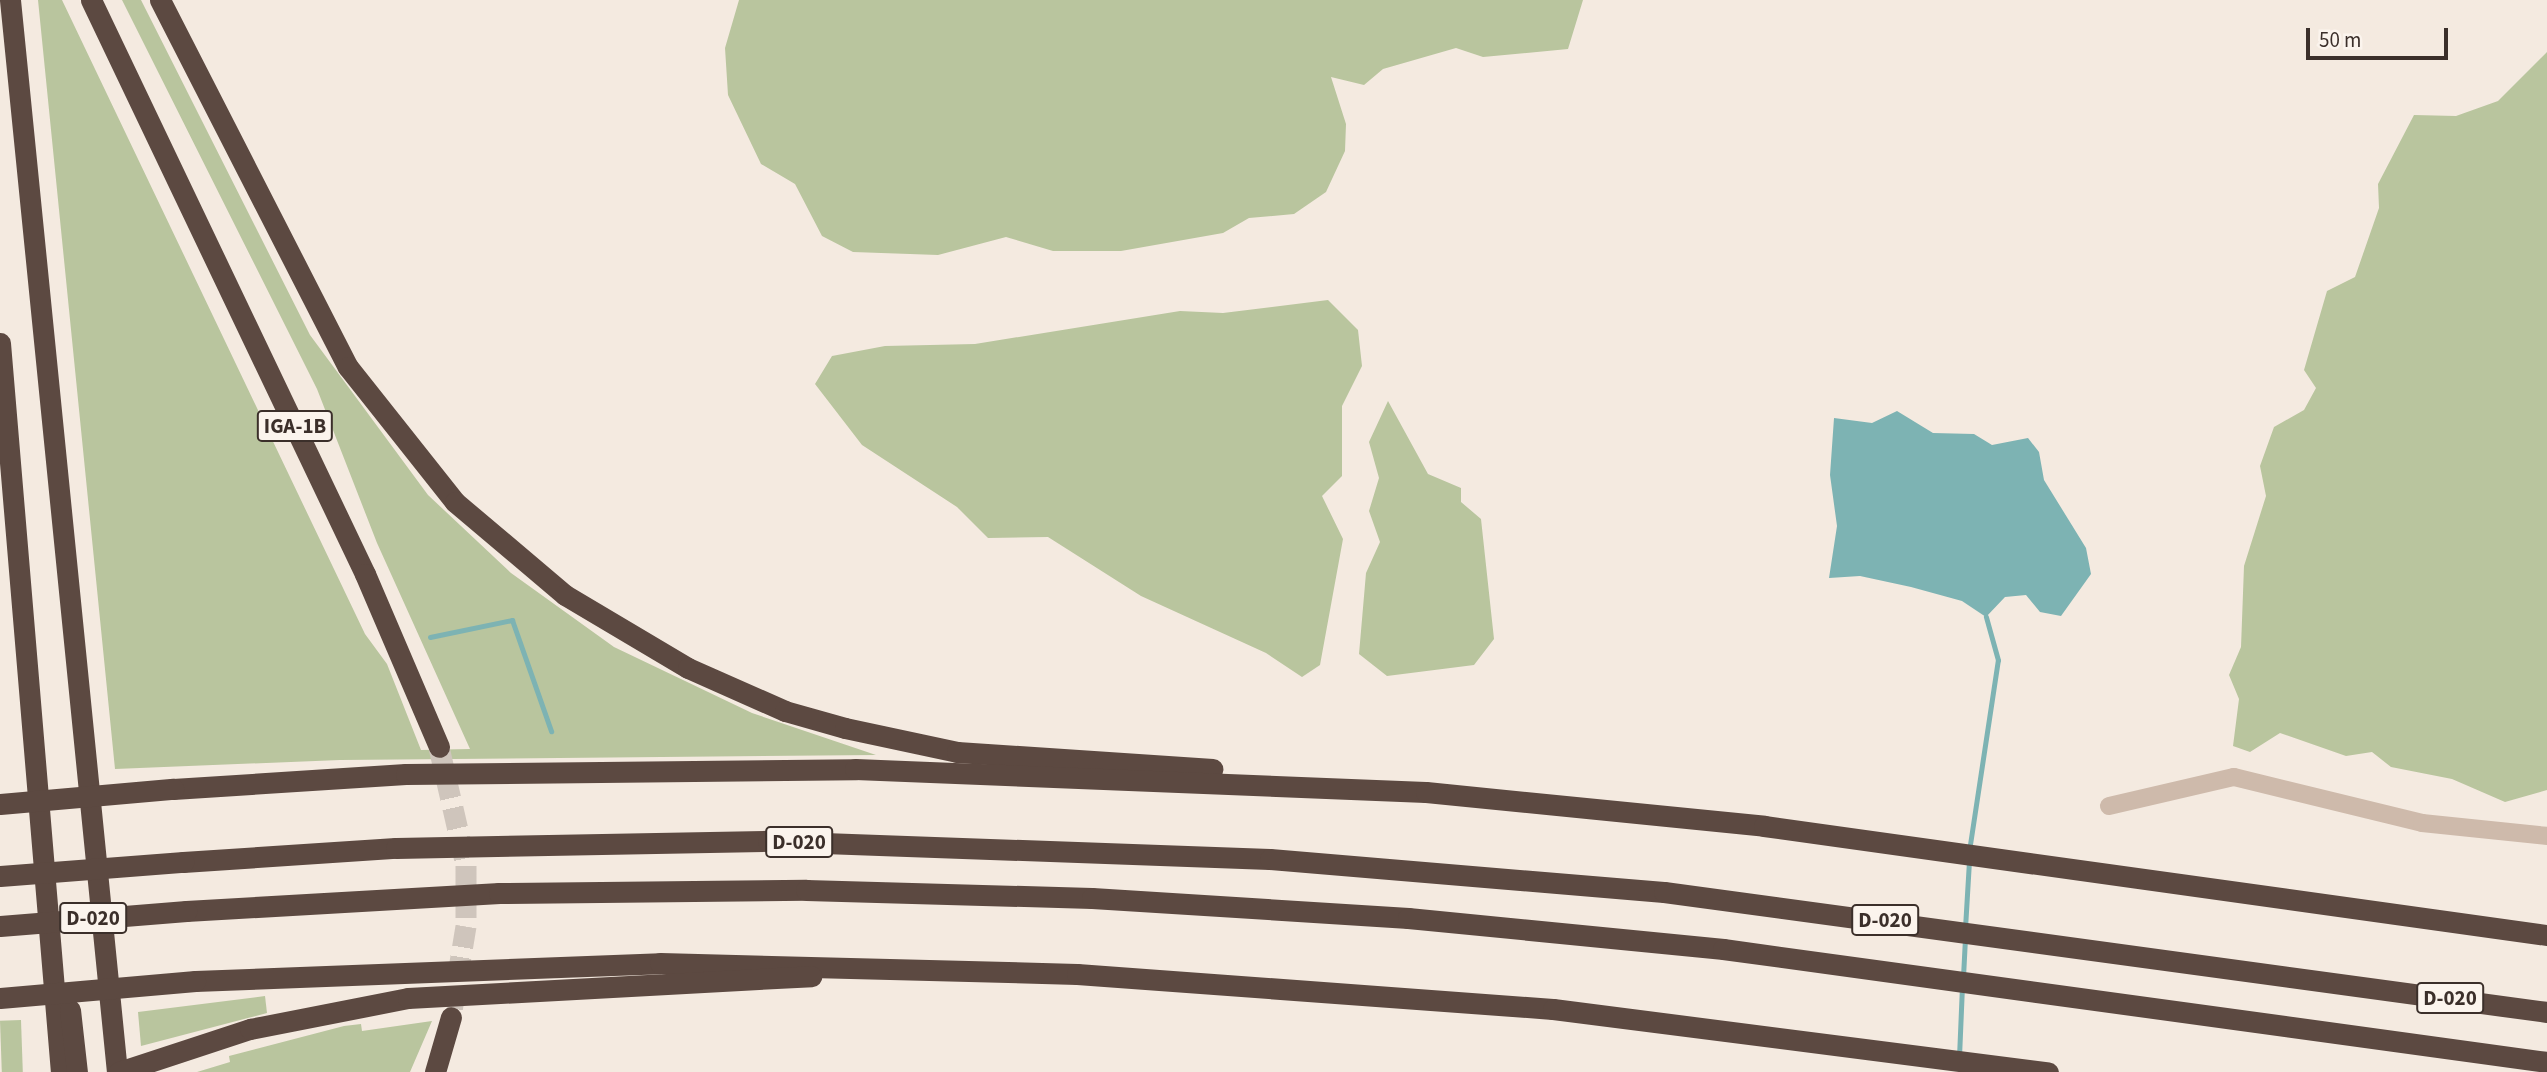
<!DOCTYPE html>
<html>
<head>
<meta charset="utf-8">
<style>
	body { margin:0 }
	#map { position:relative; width:2547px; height:1072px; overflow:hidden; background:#f4eae0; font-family:"Source Sans 3",sans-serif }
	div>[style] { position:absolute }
	.green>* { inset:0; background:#b9c59e; transform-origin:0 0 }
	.water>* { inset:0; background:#7db3b3 }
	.stream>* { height:5px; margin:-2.5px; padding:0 2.5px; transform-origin:2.5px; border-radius:2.5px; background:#7db3b3 }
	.highway-tunnel>* { height:21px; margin-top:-10.5px; transform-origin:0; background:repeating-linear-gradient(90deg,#cfc5bc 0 21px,transparent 0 31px) }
	.minor>* { height:18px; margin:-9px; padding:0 9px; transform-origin:9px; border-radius:9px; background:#cebaab }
	.highway>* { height:21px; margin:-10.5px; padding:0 10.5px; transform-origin:10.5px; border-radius:10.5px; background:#5c4941 }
	.highway-bridge>* { height:21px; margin:-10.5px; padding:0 10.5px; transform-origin:10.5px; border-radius:10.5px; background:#5c4941 }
	span { translate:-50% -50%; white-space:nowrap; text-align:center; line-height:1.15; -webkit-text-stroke:5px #fbf4ed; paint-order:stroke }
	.shield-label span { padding:2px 5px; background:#fbf4ed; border:2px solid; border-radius:5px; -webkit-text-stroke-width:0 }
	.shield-label { font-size:21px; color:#3b2f2a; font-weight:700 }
	.scale { position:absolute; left:2306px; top:28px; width:142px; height:32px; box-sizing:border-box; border:4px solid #3b2f2a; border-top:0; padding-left:9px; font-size:21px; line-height:24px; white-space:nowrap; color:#3b2f2a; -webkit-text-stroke:5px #fbf4ed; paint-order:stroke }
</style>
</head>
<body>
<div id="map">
	<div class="green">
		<i style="clip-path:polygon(38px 0,62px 0,365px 634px,387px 664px,421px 750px,470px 749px,377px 543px,317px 389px,122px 0,141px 0,310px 335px,428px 495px,511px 573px,614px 647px,752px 713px,876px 755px,340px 760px,115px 769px)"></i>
		<i style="clip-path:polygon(739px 0,1583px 0,1568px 49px,1483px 57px,1456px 48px,1383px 69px,1364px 85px,1331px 77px,1346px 124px,1345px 151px,1326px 192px,1294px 214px,1249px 218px,1223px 233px,1121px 251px,1053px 251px,1006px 237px,938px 255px,853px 252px,822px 236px,795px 184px,761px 164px,728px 95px,725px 48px)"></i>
		<i style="clip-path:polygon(2547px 52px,2547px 790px,2505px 802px,2452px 779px,2391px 767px,2372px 752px,2346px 756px,2280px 733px,2250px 752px,2233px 746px,2239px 699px,2229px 675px,2241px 647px,2244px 566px,2266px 496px,2260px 466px,2274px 427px,2304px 410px,2316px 388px,2304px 370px,2327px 291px,2355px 277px,2379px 208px,2378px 184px,2414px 115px,2456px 116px,2498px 101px)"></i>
		<i style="clip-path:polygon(1328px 300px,1358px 330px,1362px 366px,1342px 406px,1342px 476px,1322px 496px,1343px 539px,1320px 665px,1302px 677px,1266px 653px,1141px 596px,1048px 537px,988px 538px,957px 507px,862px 445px,815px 384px,832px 356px,885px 346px,975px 344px,1180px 311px,1223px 313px)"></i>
		<i style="clip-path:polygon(1388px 401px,1428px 474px,1461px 488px,1461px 502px,1481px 519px,1494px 639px,1474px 665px,1387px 676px,1359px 654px,1366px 573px,1380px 542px,1369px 511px,1379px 478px,1369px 442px)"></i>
		<i style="clip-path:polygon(265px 996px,267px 1013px,141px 1046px,138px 1012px)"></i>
		<i style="left:21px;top:1020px;width:52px;height:21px;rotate:88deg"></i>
		<i style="clip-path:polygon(432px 1021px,410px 1072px,197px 1072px,230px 1062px,229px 1056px,344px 1026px,361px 1024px,362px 1031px)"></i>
	</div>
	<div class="water">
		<i style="clip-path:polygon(1897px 411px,1933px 433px,1974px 434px,1992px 445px,2028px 438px,2039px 452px,2044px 480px,2086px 548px,2091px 574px,2061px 616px,2040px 612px,2026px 595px,2005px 597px,1986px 617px,1962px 601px,1911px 587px,1860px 576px,1829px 578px,1837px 526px,1830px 475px,1834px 418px,1872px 423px)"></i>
	</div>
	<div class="stream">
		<i style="left:430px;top:637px;width:84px;rotate:-11.7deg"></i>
		<i style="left:512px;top:620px;width:118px;rotate:70.6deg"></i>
		<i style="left:1969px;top:851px;width:193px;rotate:-81.4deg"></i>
		<i style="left:1998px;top:660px;width:45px;rotate:-105.6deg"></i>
		<i style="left:1965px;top:928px;width:67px;rotate:-86.6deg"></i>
		<i style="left:1963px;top:977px;width:40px;rotate:-87.1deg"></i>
		<i style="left:1959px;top:1057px;width:71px;rotate:-87.6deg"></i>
	</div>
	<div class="highway-tunnel">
		<i style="left:439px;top:747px;width:121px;rotate:77.1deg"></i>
		<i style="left:466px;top:865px;width:61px;rotate:90deg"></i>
		<i style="left:466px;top:926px;width:92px;rotate:99.4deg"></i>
	</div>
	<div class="minor">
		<i style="left:2109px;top:806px;width:128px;rotate:-13.1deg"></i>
		<i style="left:2234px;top:777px;width:194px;rotate:13.7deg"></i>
		<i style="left:2422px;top:823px;width:126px;rotate:5.9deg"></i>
	</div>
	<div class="highway">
		<i style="left:10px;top:0;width:1077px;rotate:84.3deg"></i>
		<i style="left:91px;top:0;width:636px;rotate:64.48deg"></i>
		<i style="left:365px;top:574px;width:188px;rotate:66.8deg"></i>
		<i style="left:160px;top:0;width:412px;rotate:62.9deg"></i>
		<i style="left:348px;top:367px;width:172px;rotate:51.6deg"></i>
		<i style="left:455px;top:502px;width:144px;rotate:40.2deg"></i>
		<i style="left:565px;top:595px;width:143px;rotate:30.7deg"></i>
		<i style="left:688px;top:668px;width:106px;rotate:23.9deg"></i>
		<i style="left:785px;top:711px;width:62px;rotate:15.8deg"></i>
		<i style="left:845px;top:728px;width:115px;rotate:12.1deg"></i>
		<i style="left:957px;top:752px;width:256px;rotate:3.8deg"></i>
		<i style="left:0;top:343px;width:732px;rotate:85.22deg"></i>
		<i style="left:173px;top:789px;width:233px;rotate:-3.7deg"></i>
		<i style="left:406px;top:774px;width:449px;rotate:-0.6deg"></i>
		<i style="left:855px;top:769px;width:571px;rotate:2.31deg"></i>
		<i style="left:1426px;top:792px;width:340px;rotate:5.7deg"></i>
		<i style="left:1764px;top:826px;width:791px;rotate:7.93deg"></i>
		<i style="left:183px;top:862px;width:213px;rotate:-3.8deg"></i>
		<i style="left:396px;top:848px;width:372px;rotate:-1.1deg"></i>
		<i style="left:768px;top:841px;width:502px;rotate:2.05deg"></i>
		<i style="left:1270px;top:859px;width:395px;rotate:4.8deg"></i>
		<i style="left:1664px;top:892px;width:891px;rotate:7.74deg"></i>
		<i style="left:186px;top:911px;width:314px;rotate:-3.3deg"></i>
		<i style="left:499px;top:893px;width:307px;rotate:-0.6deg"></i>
		<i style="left:806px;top:890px;width:286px;rotate:1.6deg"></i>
		<i style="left:1092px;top:898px;width:317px;rotate:3.6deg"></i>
		<i style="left:1408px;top:918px;width:317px;rotate:5.6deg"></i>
		<i style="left:1723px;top:949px;width:832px;rotate:7.81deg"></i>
		<i style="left:195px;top:981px;width:465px;rotate:-2.2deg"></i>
		<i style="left:660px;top:963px;width:417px;rotate:1.5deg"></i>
		<i style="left:1077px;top:974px;width:477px;rotate:4.2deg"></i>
		<i style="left:1553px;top:1009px;width:499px;rotate:7.3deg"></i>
		<i style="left:70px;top:1010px;width:62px;rotate:83.6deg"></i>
		<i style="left:119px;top:1072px;width:138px;rotate:-18.2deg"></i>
		<i style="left:250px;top:1029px;width:161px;rotate:-11.1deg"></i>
		<i style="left:408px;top:998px;width:404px;rotate:-3.1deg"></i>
		<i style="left:435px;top:1072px;width:57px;rotate:-73.8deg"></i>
	</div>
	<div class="highway-bridge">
		<i style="left:0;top:804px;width:174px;rotate:-5deg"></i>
		<i style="left:0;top:876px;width:184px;rotate:-4.4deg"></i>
		<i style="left:0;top:926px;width:187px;rotate:-4.6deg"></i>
		<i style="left:0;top:998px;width:196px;rotate:-5deg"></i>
	</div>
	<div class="shield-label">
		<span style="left:295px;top:426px">IGA-1B</span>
		<span style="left:799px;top:842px">D-020</span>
		<span style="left:93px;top:918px">D-020</span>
		<span style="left:1885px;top:920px">D-020</span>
		<span style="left:2450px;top:998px">D-020</span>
	</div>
	<div class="scale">50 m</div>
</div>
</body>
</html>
